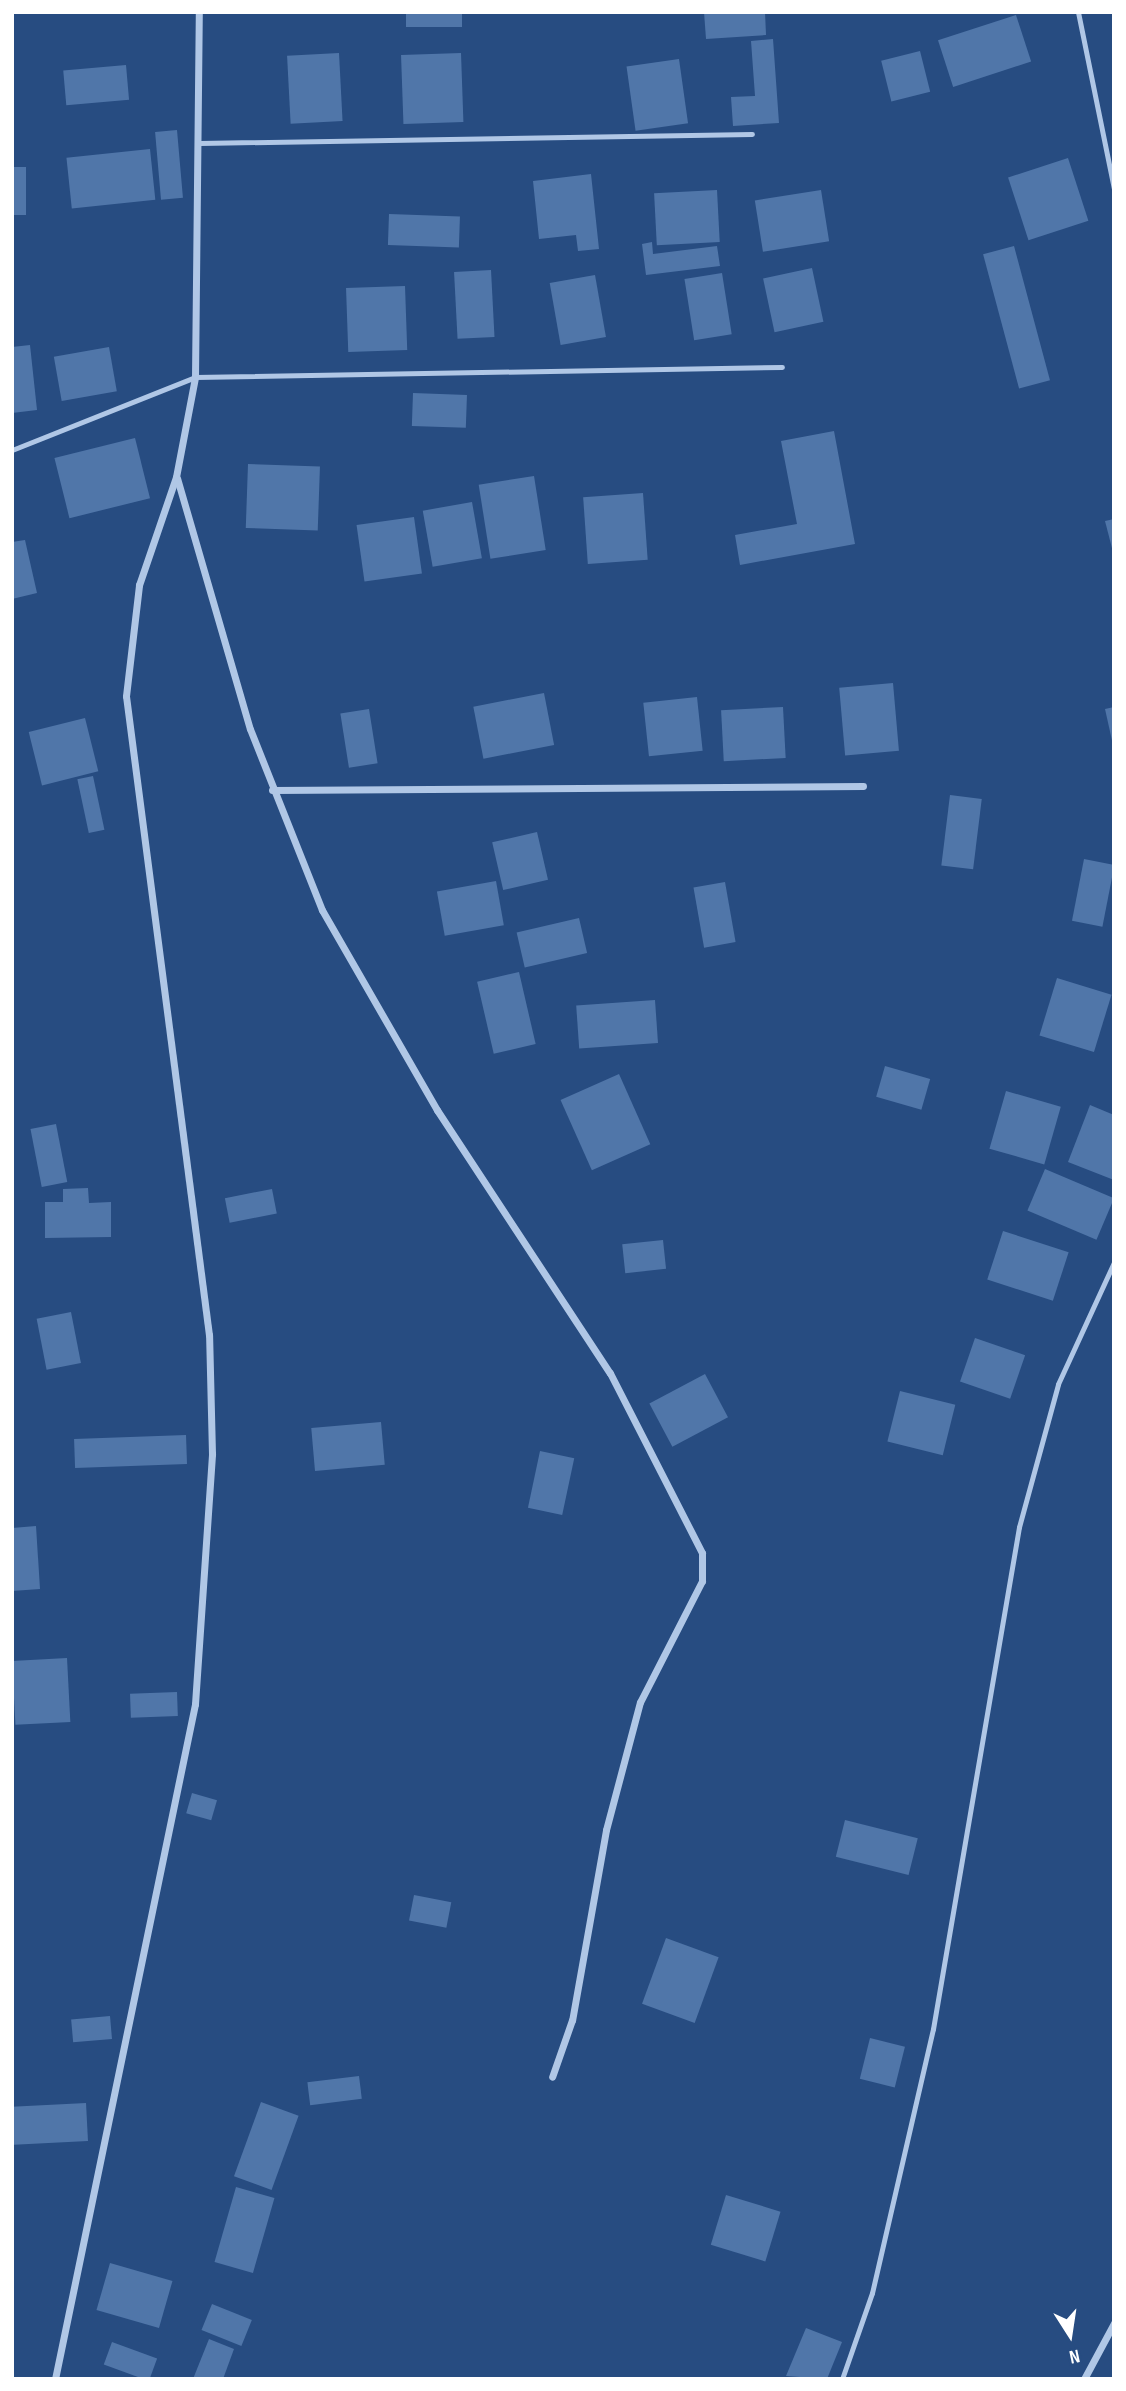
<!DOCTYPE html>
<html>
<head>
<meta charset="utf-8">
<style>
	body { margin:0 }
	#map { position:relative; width:1126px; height:2391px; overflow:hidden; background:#274c81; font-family:"Sofia Sans Condensed",sans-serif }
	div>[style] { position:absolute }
	.building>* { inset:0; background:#5076a9; transform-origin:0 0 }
	.lane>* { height:5px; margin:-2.5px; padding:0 2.5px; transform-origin:2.5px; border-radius:2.5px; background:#b0c7e6 }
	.street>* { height:7px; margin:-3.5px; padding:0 3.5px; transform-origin:3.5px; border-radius:3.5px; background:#b0c7e6 }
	span { translate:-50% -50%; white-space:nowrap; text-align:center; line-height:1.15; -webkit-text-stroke:7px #274c81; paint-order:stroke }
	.frame { position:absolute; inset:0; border:14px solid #fff; pointer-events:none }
	.north { position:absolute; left:1035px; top:2300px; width:70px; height:70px; -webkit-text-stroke:5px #274c81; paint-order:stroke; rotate:168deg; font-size:19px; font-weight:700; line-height:28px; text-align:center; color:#fff }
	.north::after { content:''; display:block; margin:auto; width:24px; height:32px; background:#fff; clip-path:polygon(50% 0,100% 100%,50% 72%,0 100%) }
</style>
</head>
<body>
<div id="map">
	<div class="building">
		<i style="left:406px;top:12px;width:56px;height:15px"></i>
		<i style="clip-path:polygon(704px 12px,765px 12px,766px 35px,706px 39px)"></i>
		<i style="left:1016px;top:15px;width:49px;height:82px;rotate:72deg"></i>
		<i style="clip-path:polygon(773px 39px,779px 123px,733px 126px,731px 97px,755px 96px,751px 41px)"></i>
		<i style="left:920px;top:51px;width:42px;height:40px;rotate:76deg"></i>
		<i style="left:339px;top:53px;width:68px;height:52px;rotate:87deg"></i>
		<i style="left:461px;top:53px;width:69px;height:60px;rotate:88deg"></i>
		<i style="left:679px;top:59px;width:65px;height:53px;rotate:82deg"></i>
		<i style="left:126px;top:65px;width:35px;height:63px;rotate:85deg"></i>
		<i style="left:177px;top:130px;width:68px;height:22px;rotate:85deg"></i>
		<i style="left:150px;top:149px;width:51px;height:84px;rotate:84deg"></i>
		<i style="left:1068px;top:158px;width:66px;height:63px;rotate:72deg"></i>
		<i style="left:12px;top:167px;width:14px;height:48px"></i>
		<i style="clip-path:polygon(591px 174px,599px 249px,578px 251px,576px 235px,539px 239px,533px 181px)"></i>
		<i style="left:717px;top:190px;width:52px;height:63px;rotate:87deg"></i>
		<i style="left:821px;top:190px;width:52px;height:67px;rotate:81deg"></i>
		<i style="left:389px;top:214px;width:71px;height:31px;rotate:2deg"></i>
		<i style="clip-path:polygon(652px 242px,653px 254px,717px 246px,720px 266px,646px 275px,642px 244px)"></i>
		<i style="left:1014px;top:246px;width:139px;height:32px;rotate:75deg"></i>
		<i style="left:812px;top:268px;width:55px;height:50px;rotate:78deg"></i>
		<i style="left:491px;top:270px;width:67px;height:37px;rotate:87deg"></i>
		<i style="left:722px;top:273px;width:62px;height:38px;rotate:81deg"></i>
		<i style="left:595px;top:275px;width:63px;height:46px;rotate:80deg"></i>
		<i style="left:405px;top:286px;width:64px;height:59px;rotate:88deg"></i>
		<i style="clip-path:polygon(30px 345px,37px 410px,12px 413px,12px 347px)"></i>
		<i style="left:109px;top:347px;width:45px;height:56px;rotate:80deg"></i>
		<i style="left:413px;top:393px;width:54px;height:33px;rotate:2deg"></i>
		<i style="clip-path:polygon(834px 431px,855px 544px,740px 565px,735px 535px,797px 524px,781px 441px)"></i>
		<i style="left:135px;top:438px;width:62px;height:83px;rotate:76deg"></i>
		<i style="left:248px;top:464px;width:72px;height:64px;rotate:2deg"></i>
		<i style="left:534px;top:476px;width:75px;height:56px;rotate:81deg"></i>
		<i style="left:643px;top:493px;width:67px;height:60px;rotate:86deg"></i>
		<i style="left:472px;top:502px;width:57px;height:50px;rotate:80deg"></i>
		<i style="left:414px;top:517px;width:57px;height:58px;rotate:82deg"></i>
		<i style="clip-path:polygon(1114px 519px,1114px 552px,1113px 552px,1105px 521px)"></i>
		<i style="clip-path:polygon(25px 540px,37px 593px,12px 599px,12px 542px)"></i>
		<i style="left:893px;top:683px;width:68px;height:54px;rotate:85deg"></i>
		<i style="left:544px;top:693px;width:53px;height:72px;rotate:79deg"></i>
		<i style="left:697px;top:697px;width:54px;height:54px;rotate:84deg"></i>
		<i style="left:783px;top:707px;width:51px;height:62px;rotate:87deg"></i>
		<i style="clip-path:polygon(1114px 707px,1114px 745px,1113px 745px,1105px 709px)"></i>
		<i style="left:369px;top:709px;width:55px;height:29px;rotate:81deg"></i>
		<i style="left:85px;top:718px;width:55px;height:58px;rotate:76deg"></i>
		<i style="left:93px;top:776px;width:55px;height:16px;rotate:78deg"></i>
		<i style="left:950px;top:795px;width:32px;height:71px;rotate:7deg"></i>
		<i style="left:537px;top:832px;width:49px;height:46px;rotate:77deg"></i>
		<i style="left:1084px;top:859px;width:31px;height:63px;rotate:11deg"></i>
		<i style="left:496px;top:881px;width:45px;height:60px;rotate:80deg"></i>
		<i style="left:725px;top:882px;width:61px;height:32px;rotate:80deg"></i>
		<i style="left:579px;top:918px;width:36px;height:64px;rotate:77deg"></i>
		<i style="left:519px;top:972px;width:74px;height:43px;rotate:77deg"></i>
		<i style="left:1057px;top:978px;width:57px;height:60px;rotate:17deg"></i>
		<i style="left:655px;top:1000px;width:43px;height:79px;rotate:86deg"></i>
		<i style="left:885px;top:1066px;width:47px;height:32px;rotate:16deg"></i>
		<i style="left:619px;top:1074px;width:77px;height:64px;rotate:66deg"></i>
		<i style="left:1006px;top:1091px;width:57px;height:60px;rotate:16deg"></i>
		<i style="clip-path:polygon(1090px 1105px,1114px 1115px,1114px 1180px,1068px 1162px)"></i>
		<i style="left:56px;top:1124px;width:59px;height:26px;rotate:79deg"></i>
		<i style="left:1045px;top:1169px;width:75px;height:45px;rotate:23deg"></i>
		<i style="clip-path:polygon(88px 1188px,89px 1203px,111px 1202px,111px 1237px,45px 1238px,45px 1202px,63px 1202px,63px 1189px)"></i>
		<i style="left:272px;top:1189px;width:25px;height:48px;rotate:79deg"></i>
		<i style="left:1003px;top:1231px;width:69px;height:51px;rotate:18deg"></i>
		<i style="left:663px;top:1240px;width:29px;height:41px;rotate:84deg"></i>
		<i style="left:71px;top:1312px;width:52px;height:35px;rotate:79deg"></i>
		<i style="left:975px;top:1338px;width:53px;height:46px;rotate:19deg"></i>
		<i style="left:705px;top:1374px;width:49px;height:63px;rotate:62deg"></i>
		<i style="left:900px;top:1391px;width:57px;height:52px;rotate:14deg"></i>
		<i style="left:381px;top:1422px;width:43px;height:70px;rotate:85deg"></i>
		<i style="left:186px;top:1435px;width:29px;height:112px;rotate:88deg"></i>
		<i style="left:540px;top:1451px;width:35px;height:58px;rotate:12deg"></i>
		<i style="clip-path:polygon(36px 1526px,40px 1589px,12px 1591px,12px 1528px)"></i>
		<i style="left:67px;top:1658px;width:64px;height:55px;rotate:87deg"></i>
		<i style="left:177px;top:1692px;width:24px;height:47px;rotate:88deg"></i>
		<i style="left:192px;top:1793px;width:26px;height:21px;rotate:16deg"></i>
		<i style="left:845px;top:1820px;width:75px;height:38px;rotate:14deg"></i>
		<i style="left:414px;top:1895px;width:38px;height:26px;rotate:11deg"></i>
		<i style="left:666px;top:1938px;width:56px;height:70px;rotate:20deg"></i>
		<i style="left:110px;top:2016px;width:23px;height:39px;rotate:85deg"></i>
		<i style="left:870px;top:2038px;width:36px;height:42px;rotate:14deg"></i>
		<i style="left:359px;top:2076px;width:23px;height:52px;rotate:83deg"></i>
		<i style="left:261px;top:2102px;width:40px;height:79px;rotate:20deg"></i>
		<i style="left:86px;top:2103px;width:38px;height:74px;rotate:87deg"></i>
		<i style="left:236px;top:2187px;width:40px;height:78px;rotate:16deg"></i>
		<i style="left:726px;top:2195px;width:57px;height:52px;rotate:17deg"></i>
		<i style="left:110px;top:2263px;width:65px;height:49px;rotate:16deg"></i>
		<i style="left:212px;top:2304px;width:43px;height:28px;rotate:22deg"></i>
		<i style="clip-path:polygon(806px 2328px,842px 2342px,827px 2379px,786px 2376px)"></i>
		<i style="clip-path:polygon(209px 2339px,234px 2349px,223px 2379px,193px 2379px)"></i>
		<i style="left:112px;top:2342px;width:48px;height:24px;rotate:20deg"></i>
	</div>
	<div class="lane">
		<i style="left:1078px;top:12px;width:181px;rotate:78.5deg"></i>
		<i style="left:200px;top:143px;width:552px;rotate:-0.93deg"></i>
		<i style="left:12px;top:450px;width:197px;rotate:-21.7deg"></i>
		<i style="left:195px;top:377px;width:587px;rotate:-0.98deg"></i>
		<i style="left:842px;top:2379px;width:91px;rotate:-70.8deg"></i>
		<i style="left:872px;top:2293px;width:271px;rotate:-77deg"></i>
		<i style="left:933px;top:2029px;width:509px;rotate:-80.28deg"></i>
		<i style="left:1019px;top:1527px;width:148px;rotate:-74.7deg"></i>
		<i style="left:1058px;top:1384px;width:134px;rotate:-65.3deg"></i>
	</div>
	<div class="street">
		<i style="left:177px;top:478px;width:261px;rotate:73.8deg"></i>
		<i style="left:250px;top:729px;width:195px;rotate:68.3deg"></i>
		<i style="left:322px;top:910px;width:231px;rotate:60.1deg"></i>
		<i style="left:437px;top:1110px;width:315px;rotate:56.7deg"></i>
		<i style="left:610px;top:1373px;width:202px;rotate:62.9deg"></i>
		<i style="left:702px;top:1553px;width:28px;rotate:90deg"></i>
		<i style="left:702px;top:1581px;width:136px;rotate:117.1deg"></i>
		<i style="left:640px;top:1702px;width:132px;rotate:104.9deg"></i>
		<i style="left:606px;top:1830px;width:193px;rotate:100.1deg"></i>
		<i style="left:572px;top:2020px;width:60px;rotate:109.3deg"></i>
		<i style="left:272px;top:790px;width:591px;rotate:-0.39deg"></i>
		<i style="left:55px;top:2379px;width:689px;rotate:-78.28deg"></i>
		<i style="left:195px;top:1704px;width:251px;rotate:-86.1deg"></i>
		<i style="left:212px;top:1454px;width:119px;rotate:-91.4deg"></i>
		<i style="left:209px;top:1335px;width:644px;rotate:-97.4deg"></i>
		<i style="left:126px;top:696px;width:112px;rotate:-83.3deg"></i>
		<i style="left:139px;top:585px;width:114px;rotate:-71.1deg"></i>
		<i style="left:176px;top:477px;width:102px;rotate:-79.2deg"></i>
		<i style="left:195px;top:377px;width:365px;rotate:-89.4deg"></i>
		<i style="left:1084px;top:2379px;width:64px;rotate:-61.8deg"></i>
	</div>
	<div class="frame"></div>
	<div class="north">N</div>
</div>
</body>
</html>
